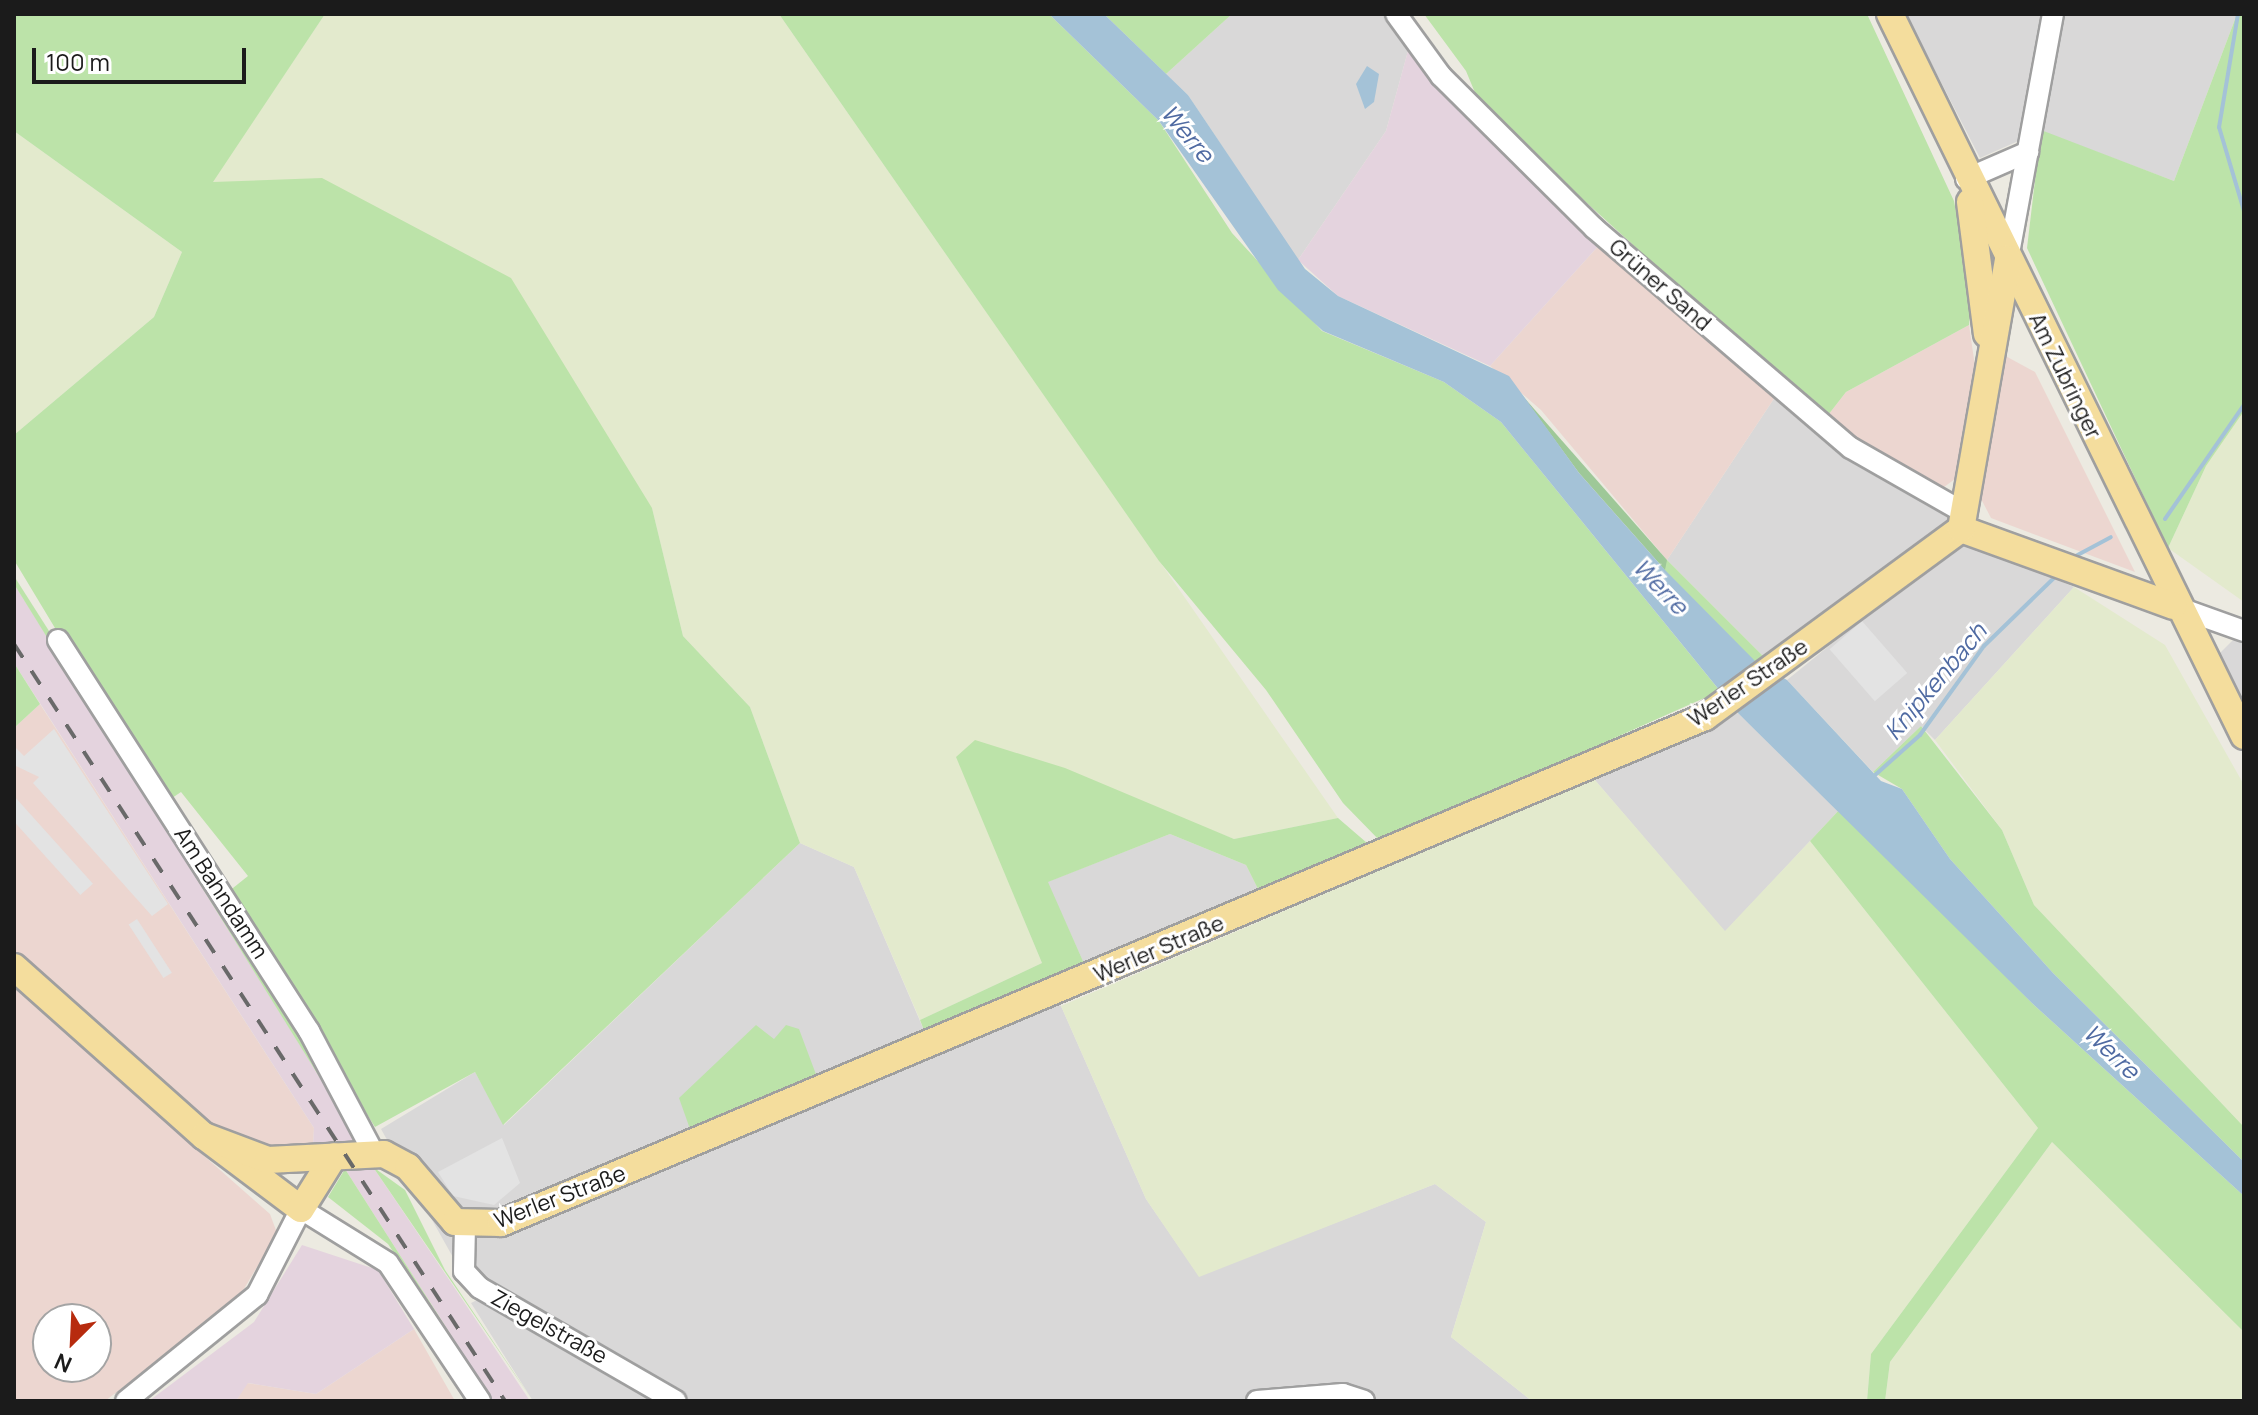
<!DOCTYPE html>
<html>
<head>
<meta charset="utf-8">
<style>
	body { margin:0 }
	#map { position:relative; width:2258px; height:1415px; overflow:hidden; background:#eceae1; font-family:Manrope,sans-serif }
	div>[style] { position:absolute }
	.residential>* { inset:0; background:#d9d8d8 }
	.commercial>* { inset:0; background:#ecd6d0 }
	.industrial>* { inset:0; background:#e4d3de }
	.farmland>* { inset:0; background:#e3eacd }
	.grass>* { inset:0; background:#bce3a9; transform-origin:0 0 }
	.forest>* { inset:0; background:#9ec898 }
	.parking>* { inset:0; background:#e3e3e3; transform-origin:0 0 }
	.water>* { inset:0; background:#a4c2d7 }
	.stream>* { height:4px; margin:-2px; padding:0 2px; transform-origin:2px; border-radius:2px; background:#a4c2d7 }
	.roads { filter:drop-shadow(2px 0 #9f9f9f) drop-shadow(-2px 0 #9f9f9f) drop-shadow(0 2px #9f9f9f) drop-shadow(0 -2px #9f9f9f) }
	.minor>* { height:20px; margin:-10px; padding:0 10px; transform-origin:10px; border-radius:10px; background:#fff }
	.major>* { height:26px; margin:-13px; padding:0 13px; transform-origin:13px; border-radius:13px; background:#f4dd9d }
	.rail>* { height:4px; margin-top:-2px; transform-origin:0; background:repeating-linear-gradient(90deg,#696969 0 16px,transparent 0 32px) }
	span { translate:-50% -50%; white-space:nowrap; text-align:center; line-height:1.15; -webkit-text-stroke:6px #fff; paint-order:stroke }
	.street-label { font-size:22px; color:#1b1b1b }
	.water-label { font-size:24px; color:#4f6aa2; font-style:italic }
	.frame { position:absolute; inset:0; border:16px solid #1b1b1b; pointer-events:none }
	.north { position:absolute; left:32px; top:1303px; width:80px; height:80px; box-sizing:border-box; background:#fff; border:2px solid #a4a4a4; border-radius:50%; rotate:204deg; font-size:22px; font-weight:700; line-height:32px; text-align:center; color:#1b1b1b }
	.north::after { content:''; display:block; margin:auto; width:28px; height:36px; background:#b72b0e; clip-path:polygon(50% 0,100% 100%,50% 72%,0 100%) }
	.scale { position:absolute; left:32px; top:48px; width:214px; height:36px; box-sizing:border-box; border:4px solid #1b1b1b; border-top:0; padding-left:10px; font-size:24px; line-height:28px; white-space:nowrap; color:#1b1b1b; -webkit-text-stroke:6px #fff; paint-order:stroke }
</style>
</head>
<body>
<div id="map">
	<div class="residential">
		<i style="clip-path:polygon(1232px 14px,1390px 14px,1411px 40px,1386px 131px,1298px 260px,1188px 95px,1166px 74px)"></i>
		<i style="clip-path:polygon(1906px 14px,2237px 14px,2174px 181px,2041px 131px,1980px 158px)"></i>
		<i style="clip-path:polygon(1775px 397px,1952px 516px,1942px 531px,1766px 659px,1667px 560px)"></i>
		<i style="clip-path:polygon(1962px 538px,2074px 587px,1935px 740px,1921px 726px,1873px 772px,1787px 680px)"></i>
		<i style="clip-path:polygon(2234px 639px,2244px 643px,2244px 722px,2212px 661px)"></i>
		<i style="clip-path:polygon(1738px 713px,1841px 808px,1725px 932px,1594px 779px)"></i>
		<i style="clip-path:polygon(1170px 834px,1246px 865px,1262px 897px,1086px 968px,1047px 882px)"></i>
		<i style="clip-path:polygon(800px 843px,854px 867px,929px 1042px,1042px 995px,1061px 1006px,1146px 1199px,1199px 1276px,1435px 1184px,1486px 1222px,1451px 1337px,1532px 1401px,533px 1401px,471px 1303px,477px 1300px,381px 1129px,475px 1072px,504px 1125px)"></i>
	</div>
	<div class="commercial">
		<i style="clip-path:polygon(1601px 243px,1775px 397px,1667px 560px,1541px 410px,1490px 366px)"></i>
		<i style="clip-path:polygon(1969px 325px,1976px 373px,1959px 476px,1940px 490px,1825px 419px,1846px 392px)"></i>
		<i style="clip-path:polygon(2000px 353px,2035px 372px,2135px 572px,1991px 518px,1978px 493px)"></i>
		<i style="clip-path:polygon(40px 704px,314px 1128px,313px 1147px,270px 1151px,228px 1138px,14px 953px,14px 728px)"></i>
		<i style="clip-path:polygon(evenodd,14px 988px,270px 1214px,277px 1233px,238px 1299px,105px 1401px,14px 1401px,14px 988px,48px 1319px,96px 1319px,96px 1367px,48px 1367px,48px 1319px)"></i>
		<i style="clip-path:polygon(414px 1329px,455px 1401px,236px 1401px,247px 1383px,316px 1394px)"></i>
	</div>
	<div class="industrial">
		<i style="clip-path:polygon(1411px 40px,1601px 243px,1490px 366px,1338px 296px,1298px 260px,1386px 131px)"></i>
		<i style="clip-path:polygon(14px 584px,67px 668px,359px 1141px,313px 1147px,314px 1128px,14px 663px)"></i>
		<i style="clip-path:polygon(373px 1167px,450px 1281px,530px 1401px,493px 1401px,345px 1169px)"></i>
		<i style="clip-path:polygon(302px 1245px,378px 1270px,414px 1329px,316px 1394px,248px 1383px,236px 1401px,149px 1401px,254px 1322px)"></i>
	</div>
	<div class="farmland">
		<i style="clip-path:polygon(325px 14px,779px 14px,1338px 818px,1234px 839px,1163px 811px,957px 758px,1042px 963px,920px 1020px,854px 867px,800px 843px,750px 707px,683px 636px,652px 508px,212px 182px)"></i>
		<i style="clip-path:polygon(14px 131px,182px 252px,154px 317px,14px 435px)"></i>
		<i style="clip-path:polygon(2244px 411px,2244px 602px,2168px 548px,2206px 466px)"></i>
		<i style="clip-path:polygon(2074px 587px,2165px 645px,2244px 785px,2244px 1127px,2034px 905px,2002px 830px,1935px 740px)"></i>
		<i style="clip-path:polygon(1594px 779px,1725px 931px,1810px 841px,2038px 1128px,1871px 1354px,1867px 1401px,1532px 1401px,1451px 1337px,1486px 1222px,1435px 1184px,1199px 1277px,1146px 1199px,1061px 1006px)"></i>
		<i style="clip-path:polygon(2052px 1142px,2244px 1332px,2244px 1401px,1885px 1401px,1890px 1362px)"></i>
	</div>
	<div class="grass">
		<i style="clip-path:polygon(14px 14px,325px 14px,213px 182px,322px 178px,511px 278px,652px 508px,683px 636px,750px 707px,800px 843px,503px 1125px,475px 1072px,375px 1127px,228px 892px,248px 876px,181px 792px,166px 802px,64px 644px,70px 637px,58px 633px,14px 560px,14px 435px,154px 317px,182px 252px,14px 131px)"></i>
		<i style="clip-path:polygon(779px 14px,1049px 14px,1159px 121px,1232px 233px,1322px 331px,1444px 382px,1501px 422px,1720px 691px,1381px 842px,1343px 803px,1266px 690px,1159px 561px)"></i>
		<i style="clip-path:polygon(1104px 14px,1232px 14px,1166px 74px)"></i>
		<i style="clip-path:polygon(1424px 14px,1867px 14px,1954px 201px,1972px 296px,1969px 325px,1846px 392px,1825px 419px,1481px 107px,1466px 71px)"></i>
		<i style="clip-path:polygon(2237px 14px,2244px 14px,2244px 411px,2206px 466px,2168px 548px,2027px 248px,2041px 130px,2174px 181px)"></i>
		<i style="left:1667px;top:560px;width:140px;height:10px;rotate:45deg"></i>
		<i style="clip-path:polygon(14px 576px,305px 1033px,359px 1141px,14px 584px)"></i>
		<i style="clip-path:polygon(14px 663px,40px 704px,14px 728px)"></i>
		<i style="clip-path:polygon(1921px 726px,2002px 830px,2034px 905px,2244px 1127px,2244px 1162px,2053px 973px,1950px 859px,1902px 789px,1873px 772px)"></i>
		<i style="clip-path:polygon(975px 740px,1065px 768px,1234px 839px,1338px 818px,1374px 849px,1262px 897px,1246px 865px,1170px 834px,1048px 882px,1086px 968px,927px 1038px,920px 1020px,1042px 963px,956px 757px)"></i>
		<i style="clip-path:polygon(1841px 808px,2034px 1005px,2244px 1196px,2244px 1332px,2052px 1142px,1890px 1362px,1885px 1401px,1867px 1401px,1871px 1354px,2038px 1128px,1810px 841px)"></i>
		<i style="clip-path:polygon(756px 1025px,774px 1039px,786px 1025px,799px 1029px,817px 1077px,690px 1129px,679px 1098px)"></i>
		<i style="clip-path:polygon(373px 1167px,405px 1190px,445px 1270px,533px 1401px)"></i>
		<i style="clip-path:polygon(345px 1169px,493px 1401px,388px 1244px,328px 1197px)"></i>
	</div>
	<div class="forest">
		<i style="clip-path:polygon(1521px 394px,1667px 560px,1665px 570px,1579px 473px)"></i>
	</div>
	<div class="parking">
		<i style="left:1862px;top:621px;width:69px;height:43px;rotate:49deg"></i>
		<i style="clip-path:polygon(54px 729px,168px 904px,152px 916px,33px 783px,39px 777px,14px 765px,14px 746px,24px 756px)"></i>
		<i style="left:14px;top:796px;width:118px;height:17px;rotate:48deg"></i>
		<i style="left:137px;top:919px;width:64px;height:10px;rotate:57deg"></i>
		<i style="clip-path:polygon(502px 1138px,520px 1183px,494px 1205px,453px 1196px,438px 1172px)"></i>
	</div>
	<div class="water">
		<i style="clip-path:polygon(1049px 14px,1104px 14px,1188px 95px,1305px 269px,1338px 296px,1509px 376px,1579px 473px,1665px 570px,1758px 664px,1787px 680px,1881px 781px,1902px 789px,1950px 859px,2053px 973px,2244px 1162px,2244px 1196px,2034px 1005px,1738px 713px,1501px 422px,1444px 382px,1323px 331px,1278px 290px,1159px 121px)"></i>
		<i style="clip-path:polygon(1367px 66px,1379px 74px,1374px 102px,1365px 109px,1356px 84px)"></i>
	</div>
	<div class="stream">
		<i style="left:2238px;top:14px;width:115px;rotate:99.5deg"></i>
		<i style="left:2219px;top:127px;width:88px;rotate:73.4deg"></i>
		<i style="left:2165px;top:519px;width:139px;rotate:-55.3deg"></i>
		<i style="left:2072px;top:558px;width:44px;rotate:-28.3deg"></i>
		<i style="left:1874px;top:776px;width:62px;rotate:-41.7deg"></i>
		<i style="left:1920px;top:735px;width:110px;rotate:-54.3deg"></i>
		<i style="left:1984px;top:646px;width:103px;rotate:-44.2deg"></i>
	</div>
	<div class="roads">
		<div class="minor">
			<i style="left:1396px;top:14px;width:77px;rotate:54deg"></i>
			<i style="left:1441px;top:76px;width:216px;rotate:44.8deg"></i>
			<i style="left:1594px;top:228px;width:338px;rotate:40.6deg"></i>
			<i style="left:1851px;top:448px;width:129px;rotate:29.7deg"></i>
			<i style="left:1966px;top:179px;width:68px;rotate:-23.5deg"></i>
			<i style="left:2008px;top:259px;width:249px;rotate:-79.6deg"></i>
			<i style="left:2174px;top:606px;width:74px;rotate:19.7deg"></i>
			<i style="left:58px;top:640px;width:465px;rotate:57.3deg"></i>
			<i style="left:309px;top:1031px;width:137px;rotate:62.1deg"></i>
			<i style="left:465px;top:1226px;width:45px;rotate:91.3deg"></i>
			<i style="left:464px;top:1271px;width:23px;rotate:47deg"></i>
			<i style="left:480px;top:1288px;width:226px;rotate:30deg"></i>
			<i style="left:126px;top:1401px;width:169px;rotate:-39deg"></i>
			<i style="left:257px;top:1295px;width:97px;rotate:-62.9deg"></i>
			<i style="left:301px;top:1209px;width:102px;rotate:31.8deg"></i>
			<i style="left:388px;top:1263px;width:166px;rotate:56.3deg"></i>
			<i style="left:1257px;top:1401px;width:86px;rotate:-4.7deg"></i>
			<i style="left:1343px;top:1394px;width:22px;rotate:18deg"></i>
		</div>
		<div class="major">
			<i style="left:1890px;top:14px;width:804px;rotate:63.88deg"></i>
			<i style="left:1970px;top:202px;width:133px;rotate:82.7deg"></i>
			<i style="left:1961px;top:529px;width:226px;rotate:19.9deg"></i>
			<i style="left:14px;top:967px;width:254px;rotate:41.7deg"></i>
			<i style="left:204px;top:1136px;width:121px;rotate:37deg"></i>
			<i style="left:301px;top:1209px;width:62px;rotate:-58.1deg"></i>
			<i style="left:204px;top:1136px;width:68px;rotate:20.6deg"></i>
			<i style="left:268px;top:1160px;width:116px;rotate:-3deg"></i>
			<i style="left:384px;top:1154px;width:27px;rotate:28deg"></i>
			<i style="left:408px;top:1167px;width:72px;rotate:49.5deg"></i>
			<i style="left:455px;top:1222px;width:46px;rotate:1.2deg"></i>
			<i style="left:501px;top:1223px;width:1306px;rotate:-22.8deg"></i>
			<i style="left:1705px;top:717px;width:318px;rotate:-36.3deg"></i>
			<i style="left:1961px;top:529px;width:274px;rotate:-80.1deg"></i>
		</div>
	</div>
	<div class="rail">
		<i style="left:14px;top:644px;width:902px;rotate:57.03deg"></i>
	</div>
	<div class="street-label">
		<span style="left:1660px;top:285px;rotate:41deg">Grüner Sand</span>
		<span style="left:2065px;top:376px;rotate:64deg">Am Zubringer</span>
		<span style="left:1748px;top:683px;rotate:-34deg">Werler Straße</span>
		<span style="left:221px;top:893px;rotate:57deg">Am Bahndamm</span>
		<span style="left:1159px;top:949px;rotate:-23deg">Werler Straße</span>
		<span style="left:560px;top:1197px;rotate:-21deg">Werler Straße</span>
		<span style="left:549px;top:1327px;rotate:29deg">Ziegelstraße</span>
	</div>
	<div class="water-label">
		<span style="left:1188px;top:133px;rotate:50deg">Werre</span>
		<span style="left:1661px;top:586px;rotate:46deg">Werre</span>
		<span style="left:1935px;top:681px;rotate:-50deg">Knipkenbach</span>
		<span style="left:2112px;top:1051px;rotate:44deg">Werre</span>
	</div>
	<div class="frame"></div>
	<div class="north">N</div>
	<div class="scale">100 m</div>
</div>
</body>
</html>
